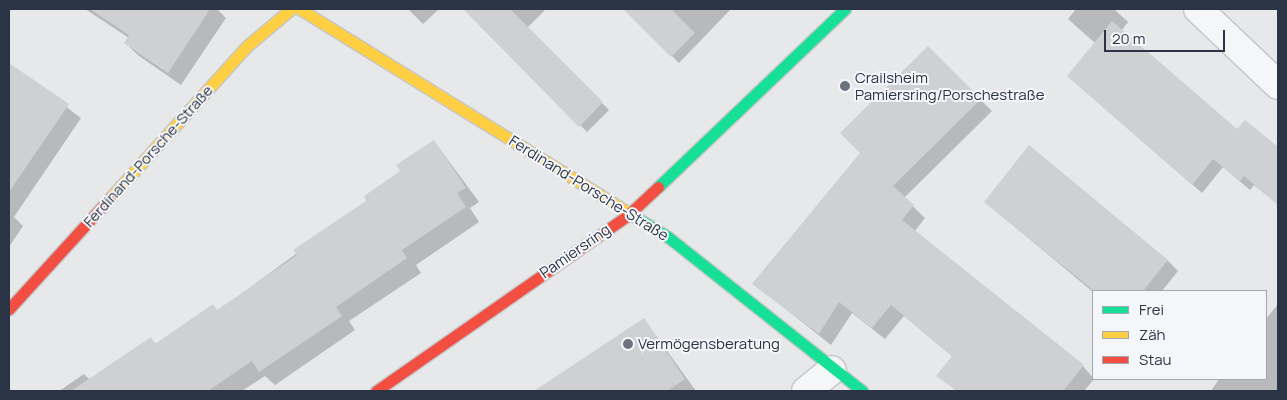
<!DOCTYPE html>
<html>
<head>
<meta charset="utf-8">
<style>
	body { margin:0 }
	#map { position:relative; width:1287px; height:400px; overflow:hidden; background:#e6e8ea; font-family:Manrope,sans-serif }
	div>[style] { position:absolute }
	.shadow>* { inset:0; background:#0003 }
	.building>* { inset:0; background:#ced0d3 }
	.roads { filter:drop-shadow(1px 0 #c4c6c8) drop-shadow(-1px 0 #c4c6c8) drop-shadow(0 1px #c4c6c8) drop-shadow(0 -1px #c4c6c8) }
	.street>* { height:28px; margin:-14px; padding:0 14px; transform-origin:14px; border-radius:14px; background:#f5f6f7 }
	.fast>* { height:11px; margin:-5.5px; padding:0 5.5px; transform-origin:5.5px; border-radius:5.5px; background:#16e098 }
	.slow>* { height:11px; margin:-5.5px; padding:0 5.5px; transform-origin:5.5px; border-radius:5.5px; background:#ffcf43 }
	.jam>* { height:11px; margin:-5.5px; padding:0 5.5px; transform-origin:5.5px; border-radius:5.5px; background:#f24e42 }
	.dots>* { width:14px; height:14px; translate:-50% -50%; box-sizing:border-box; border:2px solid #f4f6f9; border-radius:50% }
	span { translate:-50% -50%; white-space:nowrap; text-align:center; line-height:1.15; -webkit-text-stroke:4px #f4f6f9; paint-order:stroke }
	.poi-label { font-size:15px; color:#2b3445 }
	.left { translate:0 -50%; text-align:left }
	.street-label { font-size:15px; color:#2b3445 }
	.frame { position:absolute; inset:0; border:10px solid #2b3445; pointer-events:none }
	.legend { position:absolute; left:1092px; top:290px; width:175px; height:90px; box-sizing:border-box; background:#f4f6f9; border:1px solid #a4a8b1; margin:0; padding:6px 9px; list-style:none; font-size:15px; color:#2b3445 }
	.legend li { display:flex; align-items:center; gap:10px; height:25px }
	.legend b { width:25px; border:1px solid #a4a8b1 }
	.scale { position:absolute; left:1104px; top:30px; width:121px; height:22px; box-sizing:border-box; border:2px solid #2b3445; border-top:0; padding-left:6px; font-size:15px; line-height:18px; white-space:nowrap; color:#2b3445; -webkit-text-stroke:4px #f4f6f9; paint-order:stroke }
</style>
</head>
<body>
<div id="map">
	<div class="shadow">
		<i style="clip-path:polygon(85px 9px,217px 9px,226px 18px,181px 85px,139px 56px,125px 43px,129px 38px)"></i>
		<i style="clip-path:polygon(408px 9px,439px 9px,423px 24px)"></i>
		<i style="clip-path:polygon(465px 9px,546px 9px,527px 28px,609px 110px,587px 132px)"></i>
		<i style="clip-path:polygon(625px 9px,731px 9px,679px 63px)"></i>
		<i style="clip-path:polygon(1076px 9px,1114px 9px,1128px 22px,1122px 30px,1237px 131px,1271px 143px,1278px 150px,1278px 204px,1254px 185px,1250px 190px,1223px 167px,1202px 193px,1078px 85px,1095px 43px,1068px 19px)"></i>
		<i style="clip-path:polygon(928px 48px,992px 111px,904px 198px,925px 218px,915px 231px,1083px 366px,1094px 379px,1084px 391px,957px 391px,951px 386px,953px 357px,904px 316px,885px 339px,852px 313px,831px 345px,753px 283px,862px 153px)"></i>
		<i style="clip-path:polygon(9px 64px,81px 118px,14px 217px,23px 226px,9px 247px)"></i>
		<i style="clip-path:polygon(434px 141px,479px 202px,470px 208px,479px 222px,416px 265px,421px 273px,349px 321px,355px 330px,275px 385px,265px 376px,242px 391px,59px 391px,84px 374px,90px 380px,151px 339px,157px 345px,213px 306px,218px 311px,368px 201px)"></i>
		<i style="clip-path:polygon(985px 202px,1168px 261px,1178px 271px,1162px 291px,1093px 292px)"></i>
		<i style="clip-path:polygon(1278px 304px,1278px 391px,1211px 391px,1219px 379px,1266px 379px,1266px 319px)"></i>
		<i style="clip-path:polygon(644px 319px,696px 391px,536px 391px)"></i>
	</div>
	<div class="building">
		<i style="clip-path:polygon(90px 9px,210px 9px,168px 73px,124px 43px,129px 35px)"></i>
		<i style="clip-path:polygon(463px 9px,510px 9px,603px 102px,579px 127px)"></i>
		<i style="clip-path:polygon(623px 9px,671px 9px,695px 33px,671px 57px)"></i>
		<i style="clip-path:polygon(1112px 21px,1237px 129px,1245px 120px,1278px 147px,1278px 205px,1244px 176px,1240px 181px,1213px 159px,1192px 185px,1067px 76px)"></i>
		<i style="clip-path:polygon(928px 46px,981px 99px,893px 186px,914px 205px,902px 220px,1084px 365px,1063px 391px,957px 391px,936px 376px,952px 356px,891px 305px,872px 328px,839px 302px,819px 334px,752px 284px,860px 153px,840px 133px)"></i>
		<i style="clip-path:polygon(9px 63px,69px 104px,9px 192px)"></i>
		<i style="clip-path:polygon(434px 140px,466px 188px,457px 193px,466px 207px,402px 250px,407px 258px,336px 307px,342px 316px,259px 372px,252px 361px,208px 391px,71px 391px,151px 337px,155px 344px,213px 304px,217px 310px,297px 255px,293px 250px,366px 201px,364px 196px,400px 171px,396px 165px)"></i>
		<i style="clip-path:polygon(1029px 145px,1168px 260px,1143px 291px,1094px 291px,984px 202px)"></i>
		<i style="clip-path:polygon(644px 318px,685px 379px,667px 391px,534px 391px)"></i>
	</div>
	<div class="roads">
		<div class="street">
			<i style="left:1198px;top:9px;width:110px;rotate:43.5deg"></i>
			<i style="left:806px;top:391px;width:33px;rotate:-39deg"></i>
		</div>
		<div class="fast">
			<i style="left:658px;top:187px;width:258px;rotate:-43.6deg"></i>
			<i style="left:632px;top:215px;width:42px;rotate:31.4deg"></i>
			<i style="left:668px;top:237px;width:248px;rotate:38.4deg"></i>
		</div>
		<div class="slow">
			<i style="left:300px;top:9px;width:391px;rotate:31.8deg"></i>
			<i style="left:111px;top:197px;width:203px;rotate:-48deg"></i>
			<i style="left:247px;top:46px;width:57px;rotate:-40.1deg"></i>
		</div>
		<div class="jam">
			<i style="left:9px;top:309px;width:151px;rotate:-47.7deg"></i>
			<i style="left:376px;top:391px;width:307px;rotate:-34.9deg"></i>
			<i style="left:628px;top:215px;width:41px;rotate:-43deg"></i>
		</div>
	</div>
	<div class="dots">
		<i style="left:845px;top:86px;background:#6c737f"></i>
		<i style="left:628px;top:344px;background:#6c737f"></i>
	</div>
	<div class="poi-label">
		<span class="left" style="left:855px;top:86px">Crailsheim<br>Pamiersring/Porschestraße</span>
		<span class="left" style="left:638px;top:344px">Vermögensberatung</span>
	</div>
	<div class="street-label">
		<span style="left:148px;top:156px;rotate:-48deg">Ferdinand-Porsche-Straße</span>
		<span style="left:589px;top:188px;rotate:32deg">Ferdinand-Porsche-Straße</span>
		<span style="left:575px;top:251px;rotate:-35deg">Pamiersring</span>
	</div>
	<div class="frame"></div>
	<ul class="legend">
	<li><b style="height:6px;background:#16e098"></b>Frei</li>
	<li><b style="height:6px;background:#ffcf43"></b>Zäh</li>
	<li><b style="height:6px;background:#f24e42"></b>Stau</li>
	</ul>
	<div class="scale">20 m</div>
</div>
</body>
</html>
